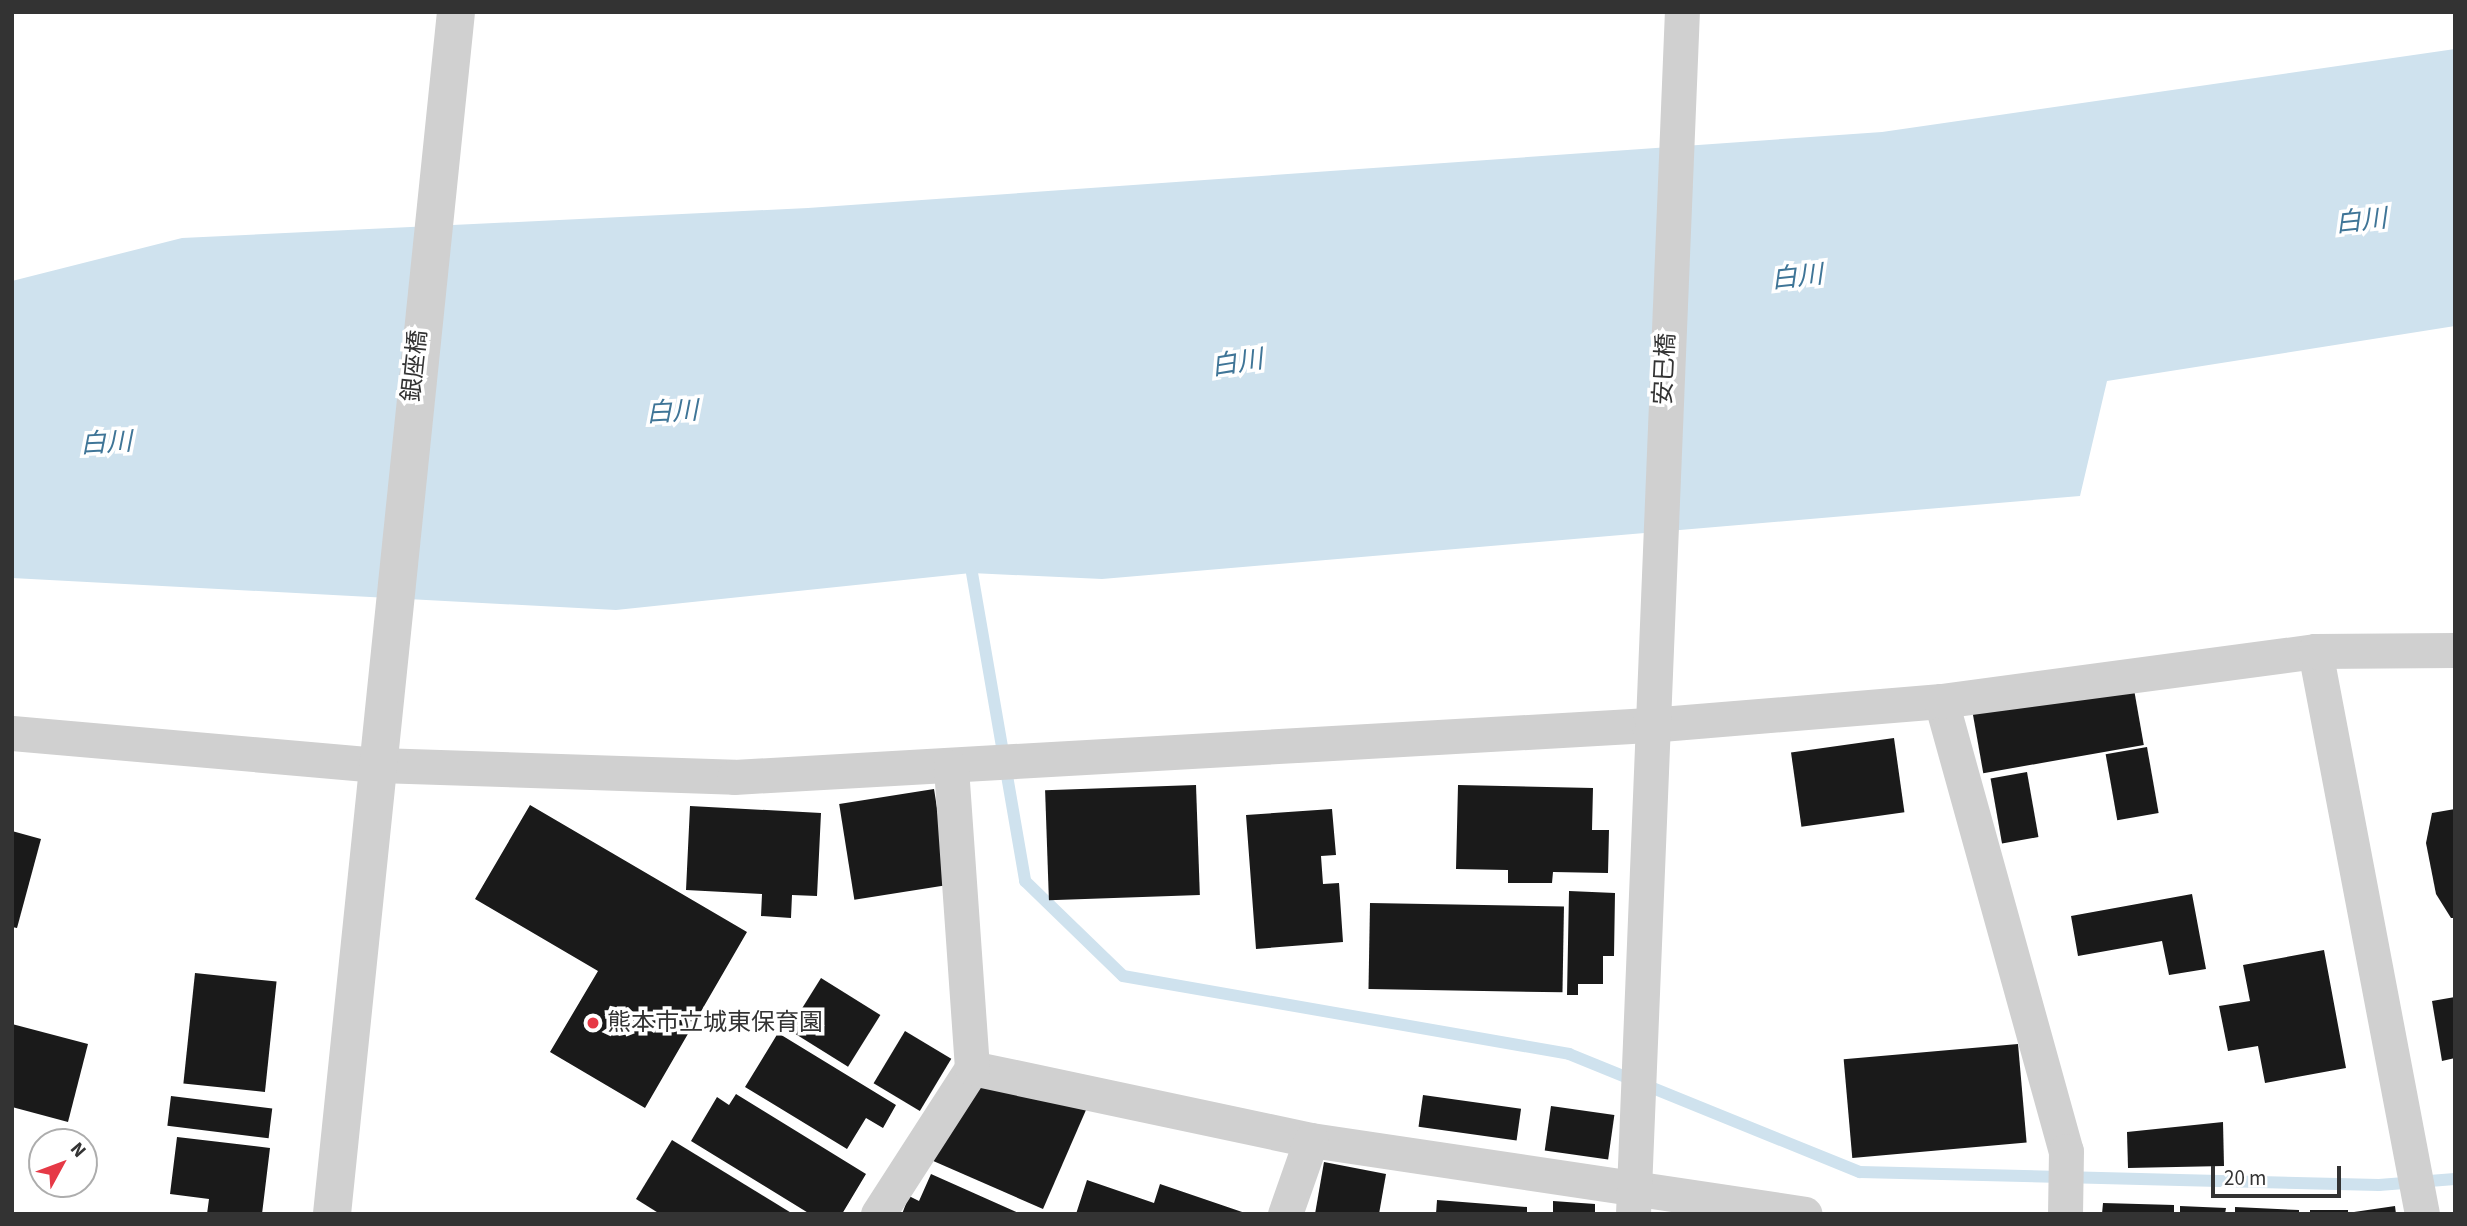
<!DOCTYPE html>
<html>
<head>
<meta charset="utf-8">
<style>
	body { margin:0 }
	#map { position:relative; width:2467px; height:1226px; overflow:hidden; background:#fff; font-family:"Source Sans 3","Noto Sans JP",sans-serif }
	div>[style] { position:absolute }
	.water>* { inset:0; background:#cfe2ee }
	.stream>* { height:12px; margin:-6px; padding:0 6px; transform-origin:6px; border-radius:6px; background:#cfe2ee }
	.building>* { inset:0; background:#1a1a1a; transform-origin:0 0 }
	.minor>* { height:35px; margin:-17.5px; padding:0 17.5px; transform-origin:17.5px; border-radius:17.5px; background:#d0d0d0 }
	.tertiary>* { height:38px; margin:-19px; padding:0 19px; transform-origin:19px; border-radius:19px; background:#d0d0d0 }
	.dots>* { width:19px; height:19px; translate:-50% -50%; box-sizing:border-box; border:4px solid #fff; border-radius:50% }
	span { translate:-50% -50%; white-space:nowrap; text-align:center; line-height:1.15; -webkit-text-stroke:7px #fff; paint-order:stroke }
	.street-label { font-size:24px; color:#333 }
	.poi-label { font-size:24px; color:#333 }
	.left { translate:0 -50%; text-align:left }
	.water-label { font-size:26px; color:#3f7597; font-style:italic }
	.frame { position:absolute; inset:0; border:14px solid #333; pointer-events:none }
	.north { position:absolute; left:28px; top:1128px; width:70px; height:70px; box-sizing:border-box; background:#fff; border:2px solid #adadad; border-radius:50%; rotate:49deg; font-size:19px; font-weight:700; line-height:28px; text-align:center; color:#333 }
	.north::after { content:''; display:block; margin:auto; width:24px; height:32px; background:#e63946; clip-path:polygon(50% 0,100% 100%,50% 72%,0 100%) }
	.scale { position:absolute; left:2211px; top:1166px; width:130px; height:32px; box-sizing:border-box; border:4px solid #333; border-top:0; padding-left:9px; font-size:21px; line-height:24px; white-space:nowrap; color:#333; -webkit-text-stroke:5px #fff; paint-order:stroke }
</style>
</head>
<body>
<div id="map">
	<div class="water">
		<i style="clip-path:polygon(2455px 49px,2455px 326px,2107px 381px,2080px 496px,1102px 579px,971px 573px,616px 610px,12px 578px,12px 281px,182px 238px,808px 208px,1882px 132px)"></i>
	</div>
	<div class="stream">
		<i style="left:972px;top:573px;width:313px;rotate:80.2deg"></i>
		<i style="left:1025px;top:881px;width:136px;rotate:44.1deg"></i>
		<i style="left:1123px;top:976px;width:453px;rotate:9.9deg"></i>
		<i style="left:1569px;top:1054px;width:314px;rotate:22.1deg"></i>
		<i style="left:1860px;top:1172px;width:519px;rotate:1.43deg"></i>
		<i style="left:2379px;top:1185px;width:76px;rotate:-4.5deg"></i>
	</div>
	<div class="building">
		<i style="left:2132px;top:678px;width:68px;height:163px;rotate:80deg"></i>
		<i style="left:1894px;top:738px;width:75px;height:104px;rotate:82deg"></i>
		<i style="left:2147px;top:747px;width:67px;height:42px;rotate:80deg"></i>
		<i style="left:2027px;top:772px;width:66px;height:37px;rotate:80deg"></i>
		<i style="left:1196px;top:785px;width:110px;height:151px;rotate:88deg"></i>
		<i style="clip-path:polygon(1458px 785px,1593px 788px,1592px 830px,1609px 830px,1608px 873px,1553px 872px,1552px 883px,1508px 883px,1508px 870px,1456px 869px)"></i>
		<i style="left:934px;top:789px;width:97px;height:96px;rotate:81deg"></i>
		<i style="clip-path:polygon(530px 805px,747px 932px,645px 1108px,550px 1052px,598px 971px,475px 899px)"></i>
		<i style="clip-path:polygon(690px 806px,821px 813px,817px 896px,792px 895px,791px 918px,761px 916px,762px 894px,686px 890px)"></i>
		<i style="clip-path:polygon(1332px 809px,1336px 855px,1321px 856px,1323px 884px,1339px 883px,1343px 942px,1256px 949px,1246px 815px)"></i>
		<i style="clip-path:polygon(2455px 809px,2455px 918px,2451px 918px,2436px 894px,2426px 843px,2432px 813px)"></i>
		<i style="clip-path:polygon(12px 831px,41px 839px,17px 928px,12px 927px)"></i>
		<i style="clip-path:polygon(1569px 891px,1615px 893px,1614px 956px,1603px 956px,1603px 984px,1578px 984px,1578px 995px,1567px 995px)"></i>
		<i style="clip-path:polygon(2192px 894px,2206px 969px,2169px 975px,2162px 941px,2078px 956px,2071px 916px)"></i>
		<i style="left:1370px;top:903px;width:194px;height:86px;rotate:1deg"></i>
		<i style="clip-path:polygon(2324px 950px,2346px 1068px,2265px 1083px,2258px 1046px,2228px 1051px,2219px 1006px,2250px 1001px,2243px 965px)"></i>
		<i style="left:195px;top:973px;width:82px;height:111px;rotate:6deg"></i>
		<i style="left:821px;top:978px;width:70px;height:61px;rotate:32deg"></i>
		<i style="clip-path:polygon(2455px 997px,2455px 1058px,2442px 1061px,2432px 1001px)"></i>
		<i style="clip-path:polygon(12px 1024px,88px 1044px,68px 1122px,12px 1107px)"></i>
		<i style="left:905px;top:1031px;width:54px;height:61px;rotate:31deg"></i>
		<i style="clip-path:polygon(778px 1033px,896px 1105px,883px 1128px,866px 1118px,847px 1149px,745px 1087px)"></i>
		<i style="left:2018px;top:1044px;width:99px;height:175px;rotate:85deg"></i>
		<i style="clip-path:polygon(985px 1078px,1089px 1103px,1043px 1209px,931px 1160px)"></i>
		<i style="clip-path:polygon(736px 1094px,866px 1174px,842px 1214px,810px 1214px,691px 1141px,717px 1097px,729px 1105px)"></i>
		<i style="left:1423px;top:1095px;width:99px;height:32px;rotate:8deg"></i>
		<i style="left:171px;top:1096px;width:102px;height:30px;rotate:7deg"></i>
		<i style="left:1551px;top:1106px;width:64px;height:45px;rotate:8deg"></i>
		<i style="clip-path:polygon(2223px 1122px,2224px 1166px,2128px 1168px,2127px 1132px)"></i>
		<i style="clip-path:polygon(177px 1137px,270px 1148px,262px 1214px,207px 1214px,209px 1199px,170px 1194px)"></i>
		<i style="clip-path:polygon(672px 1140px,793px 1214px,660px 1214px,636px 1199px)"></i>
		<i style="clip-path:polygon(1324px 1162px,1386px 1174px,1379px 1214px,1315px 1214px)"></i>
		<i style="clip-path:polygon(931px 1174px,1021px 1214px,902px 1214px,909px 1196px,919px 1201px)"></i>
		<i style="clip-path:polygon(1087px 1180px,1154px 1203px,1160px 1184px,1248px 1214px,1076px 1214px)"></i>
		<i style="clip-path:polygon(1437px 1200px,1527px 1207px,1527px 1214px,1436px 1214px)"></i>
		<i style="clip-path:polygon(1553px 1201px,1595px 1204px,1595px 1214px,1553px 1214px)"></i>
		<i style="clip-path:polygon(2103px 1203px,2174px 1205px,2174px 1214px,2102px 1214px)"></i>
		<i style="clip-path:polygon(2180px 1206px,2226px 1208px,2225px 1214px,2180px 1214px)"></i>
		<i style="clip-path:polygon(2395px 1206px,2396px 1214px,2354px 1214px,2354px 1212px)"></i>
		<i style="clip-path:polygon(2235px 1207px,2299px 1210px,2299px 1214px,2235px 1214px)"></i>
		<i style="left:2310px;top:1210px;width:38px;height:4px"></i>
	</div>
	<div class="minor">
		<i style="left:2315px;top:651px;width:573px;rotate:79.24deg"></i>
		<i style="left:1941px;top:701px;width:467px;rotate:74.5deg"></i>
		<i style="left:2066px;top:1151px;width:63px;rotate:90.9deg"></i>
		<i style="left:12px;top:733px;width:367px;rotate:5deg"></i>
		<i style="left:378px;top:765px;width:356px;rotate:1.9deg"></i>
		<i style="left:734px;top:777px;width:916px;rotate:-3.25deg"></i>
		<i style="left:1649px;top:725px;width:293px;rotate:-4.7deg"></i>
		<i style="left:1941px;top:701px;width:377px;rotate:-7.6deg"></i>
		<i style="left:2315px;top:651px;width:140px;rotate:-0.4deg"></i>
		<i style="left:972px;top:1068px;width:347px;rotate:12deg"></i>
		<i style="left:1311px;top:1140px;width:499px;rotate:8.5deg"></i>
		<i style="left:878px;top:1214px;width:174px;rotate:-57.2deg"></i>
		<i style="left:972px;top:1068px;width:301px;rotate:-94deg"></i>
		<i style="left:1285px;top:1214px;width:78px;rotate:-70.6deg"></i>
		<i style="left:1633px;top:1214px;width:1203px;rotate:-87.67deg"></i>
	</div>
	<div class="tertiary">
		<i style="left:332px;top:1214px;width:1207px;rotate:-84.11deg"></i>
	</div>
	<div class="dots">
		<i style="left:593px;top:1023px;background:#e63946"></i>
	</div>
	<div class="street-label">
		<span style="left:415px;top:366px;rotate:-84deg">銀座橋</span>
		<span style="left:1665px;top:369px;rotate:-87deg">安巳橋</span>
	</div>
	<div class="poi-label">
		<span class="left" style="left:607px;top:1023px">熊本市立城東保育園</span>
	</div>
	<div class="water-label">
		<span style="left:2361px;top:221px;rotate:-6deg">白川</span>
		<span style="left:1797px;top:277px;rotate:-6deg">白川</span>
		<span style="left:1237px;top:363px;rotate:-9deg">白川</span>
		<span style="left:672px;top:412px;rotate:-3deg">白川</span>
		<span style="left:106px;top:443px;rotate:-3deg">白川</span>
	</div>
	<div class="frame"></div>
	<div class="north">N</div>
	<div class="scale">20 m</div>
</div>
</body>
</html>
